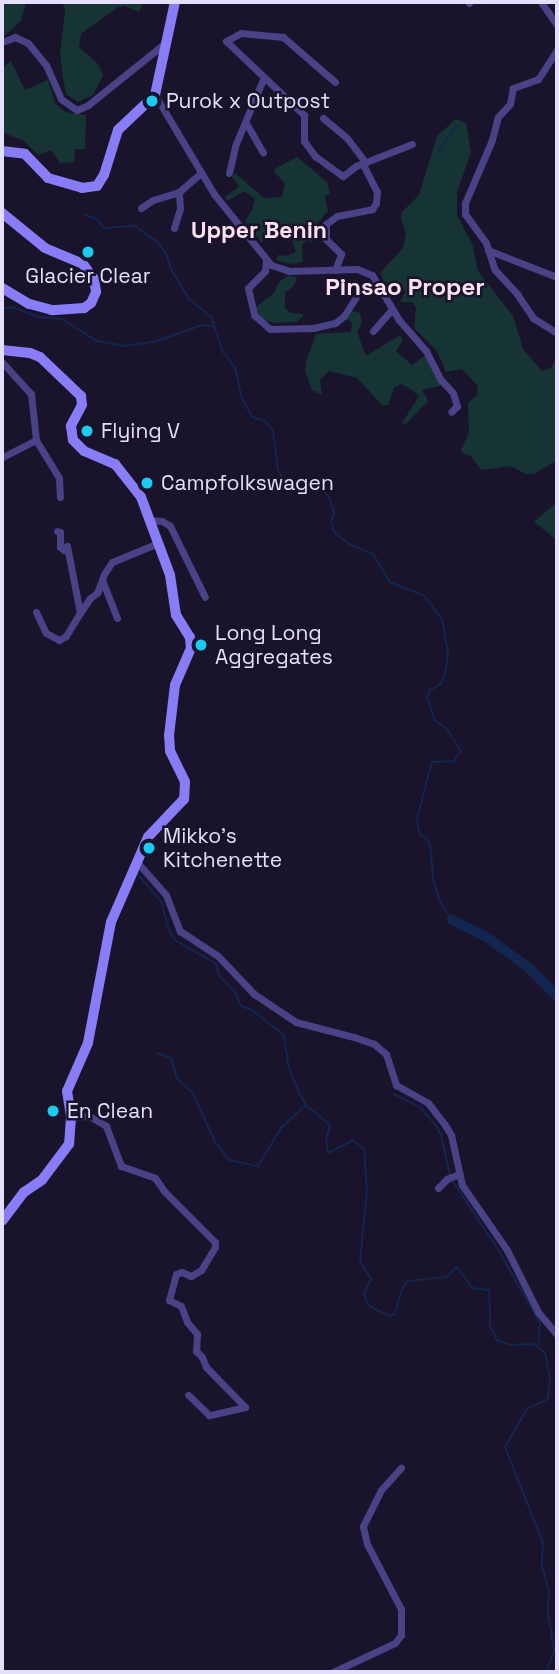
<!DOCTYPE html>
<html>
<head>
<meta charset="utf-8">
<style>
	body { margin:0 }
	#map { position:relative; width:559px; height:1674px; overflow:hidden; background:#19132b; font-family:"Space Grotesk",sans-serif }
	div>[style] { position:absolute }
	.green>* { inset:0; background:#173435 }
	.stream>* { height:2px; margin:-1px; padding:0 1px; transform-origin:1px; border-radius:1px; background:#13264f }
	.river>* { height:10px; margin:-5px; padding:0 5px; transform-origin:5px; border-radius:5px; background:#13264f }
	.minor>* { height:7px; margin:-3.5px; padding:0 3.5px; transform-origin:3.5px; border-radius:3.5px; background:#494287 }
	.secondary>* { height:10px; margin:-5px; padding:0 5px; transform-origin:5px; border-radius:5px; background:#887df6 }
	.dots>* { width:19px; height:19px; translate:-50% -50%; box-sizing:border-box; border:4px solid #19132b; border-radius:50% }
	span { translate:-50% -50%; white-space:nowrap; text-align:center; line-height:1.15; -webkit-text-stroke:5px #19132b; paint-order:stroke }
	.poi-label { font-size:21px; color:#e5dffd }
	.left { translate:0 -50%; text-align:left }
	.neighbourhood-label { font-size:23px; color:#fde1f1; font-weight:700 }
	.quarter-label { font-size:24px; color:#fde1f1; font-weight:700 }
	.frame { position:absolute; inset:0; border:4px solid #e5dffd; pointer-events:none }
</style>
</head>
<body>
<div id="map">
	<div class="green">
		<i style="clip-path:polygon(2px 2px,26px 2px,21px 21px,2px 38px)"></i>
		<i style="clip-path:polygon(62px 2px,144px 2px,139px 12px,124px 6px,118px 7px,81px 34px,79px 47px,98px 64px,103px 75px,93px 95px,78px 102px,66px 94px,63px 78px,60px 54px,65px 10px)"></i>
		<i style="clip-path:polygon(11px 61px,25px 90px,48px 80px,55px 103px,65px 112px,86px 115px,85px 149px,75px 149px,74px 162px,60px 163px,51px 150px,38px 155px,24px 141px,2px 132px,2px 68px)"></i>
		<i style="clip-path:polygon(456px 119px,466px 123px,471px 152px,457px 192px,457px 215px,473px 246px,478px 271px,513px 316px,523px 349px,542px 371px,551px 368px,557px 358px,557px 460px,534px 474px,526px 474px,511px 466px,481px 470px,471px 456px,464px 454px,461px 450px,469px 433px,468px 403px,477px 395px,478px 386px,462px 369px,446px 372px,437px 351px,414px 328px,416px 307px,412px 302px,400px 302px,405px 292px,401px 283px,394px 281px,386px 285px,380px 273px,403px 248px,406px 233px,401px 219px,402px 212px,419px 195px,437px 136px)"></i>
		<i style="clip-path:polygon(297px 157px,327px 182px,330px 194px,325px 196px,328px 211px,316px 225px,317px 235px,313px 242px,306px 241px,302px 245px,303px 262px,291px 264px,276px 260px,278px 255px,288px 256px,296px 252px,291px 236px,276px 233px,265px 237px,262px 243px,245px 221px,252px 210px,255px 199px,244px 191px,227px 201px,225px 197px,239px 186px,232px 177px,235px 173px,264px 198px,282px 197px,285px 183px,274px 172px,276px 168px)"></i>
		<i style="clip-path:polygon(289px 275px,297px 278px,293px 287px,285px 292px,285px 308px,290px 313px,303px 314px,303px 317px,296px 322px,274px 323px,261px 319px,256px 307px,274px 293px,279px 282px)"></i>
		<i style="clip-path:polygon(352px 311px,360px 313px,362px 323px,357px 332px,366px 356px,400px 335px,403px 340px,396px 351px,412px 365px,426px 355px,440px 382px,440px 386px,422px 390px,428px 401px,405px 425px,402px 423px,419px 396px,409px 388px,401px 384px,394px 388px,388px 405px,382px 405px,357px 378px,329px 371px,320px 380px,322px 395px,312px 390px,305px 371px,306px 361px,316px 334px,351px 332px,352px 323px,346px 318px)"></i>
		<i style="clip-path:polygon(557px 502px,557px 540px,534px 522px)"></i>
	</div>
	<div class="stream">
		<i style="left:437px;top:154px;width:34px;rotate:-56deg"></i>
		<i style="left:85px;top:215px;width:13px;rotate:18deg"></i>
		<i style="left:97px;top:219px;width:11px;rotate:52deg"></i>
		<i style="left:104px;top:228px;width:31px;rotate:-4deg"></i>
		<i style="left:135px;top:226px;width:27px;rotate:36deg"></i>
		<i style="left:157px;top:242px;width:14px;rotate:51deg"></i>
		<i style="left:166px;top:253px;width:17px;rotate:73deg"></i>
		<i style="left:171px;top:269px;width:35px;rotate:59deg"></i>
		<i style="left:189px;top:299px;width:28px;rotate:39deg"></i>
		<i style="left:211px;top:317px;width:37px;rotate:71deg"></i>
		<i style="left:223px;top:352px;width:20px;rotate:53deg"></i>
		<i style="left:235px;top:368px;width:31px;rotate:77deg"></i>
		<i style="left:242px;top:398px;width:21px;rotate:62deg"></i>
		<i style="left:252px;top:417px;width:14px;rotate:17deg"></i>
		<i style="left:265px;top:421px;width:13px;rotate:51deg"></i>
		<i style="left:273px;top:431px;width:40px;rotate:82.9deg"></i>
		<i style="left:278px;top:471px;width:13px;rotate:58deg"></i>
		<i style="left:285px;top:482px;width:16px;rotate:40deg"></i>
		<i style="left:297px;top:492px;width:12px;rotate:-42deg"></i>
		<i style="left:306px;top:484px;width:10px;rotate:-11deg"></i>
		<i style="left:316px;top:482px;width:20px;rotate:49deg"></i>
		<i style="left:329px;top:497px;width:16px;rotate:72deg"></i>
		<i style="left:334px;top:512px;width:11px;rotate:105deg"></i>
		<i style="left:331px;top:523px;width:11px;rotate:68deg"></i>
		<i style="left:335px;top:533px;width:18px;rotate:38deg"></i>
		<i style="left:349px;top:544px;width:26px;rotate:23deg"></i>
		<i style="left:373px;top:554px;width:33px;rotate:59deg"></i>
		<i style="left:390px;top:582px;width:37px;rotate:22deg"></i>
		<i style="left:424px;top:596px;width:29px;rotate:52deg"></i>
		<i style="left:442px;top:619px;width:36px;rotate:80deg"></i>
		<i style="left:448px;top:654px;width:15px;rotate:98deg"></i>
		<i style="left:446px;top:669px;width:16px;rotate:108deg"></i>
		<i style="left:441px;top:684px;width:13px;rotate:151deg"></i>
		<i style="left:430px;top:690px;width:9px;rotate:111deg"></i>
		<i style="left:427px;top:698px;width:23px;rotate:70deg"></i>
		<i style="left:435px;top:720px;width:15px;rotate:37deg"></i>
		<i style="left:447px;top:729px;width:26px;rotate:58deg"></i>
		<i style="left:461px;top:751px;width:12px;rotate:125deg"></i>
		<i style="left:454px;top:761px;width:22px;rotate:177deg"></i>
		<i style="left:432px;top:762px;width:58px;rotate:105deg"></i>
		<i style="left:417px;top:818px;width:15px;rotate:82deg"></i>
		<i style="left:419px;top:833px;width:15px;rotate:42deg"></i>
		<i style="left:430px;top:843px;width:37px;rotate:85deg"></i>
		<i style="left:433px;top:880px;width:22px;rotate:72deg"></i>
		<i style="left:440px;top:901px;width:22px;rotate:58deg"></i>
		<i style="left:2px;top:309px;width:10px;rotate:-11deg"></i>
		<i style="left:12px;top:307px;width:30px;rotate:20deg"></i>
		<i style="left:40px;top:317px;width:22px;rotate:5deg"></i>
		<i style="left:62px;top:319px;width:41px;rotate:32.2deg"></i>
		<i style="left:97px;top:341px;width:27px;rotate:10deg"></i>
		<i style="left:124px;top:346px;width:30px;rotate:-8deg"></i>
		<i style="left:154px;top:342px;width:51px;rotate:-19.5deg"></i>
		<i style="left:202px;top:325px;width:14px;rotate:8deg"></i>
		<i style="left:138px;top:875px;width:35px;rotate:49deg"></i>
		<i style="left:161px;top:901px;width:30px;rotate:75deg"></i>
		<i style="left:169px;top:930px;width:12px;rotate:59deg"></i>
		<i style="left:175px;top:940px;width:48px;rotate:30.3deg"></i>
		<i style="left:216px;top:964px;width:11px;rotate:75deg"></i>
		<i style="left:219px;top:975px;width:23px;rotate:47deg"></i>
		<i style="left:235px;top:992px;width:15px;rotate:67deg"></i>
		<i style="left:241px;top:1006px;width:12px;rotate:20deg"></i>
		<i style="left:252px;top:1010px;width:41px;rotate:38deg"></i>
		<i style="left:284px;top:1035px;width:30px;rotate:82deg"></i>
		<i style="left:288px;top:1065px;width:29px;rotate:68deg"></i>
		<i style="left:299px;top:1092px;width:15px;rotate:62deg"></i>
		<i style="left:306px;top:1105px;width:31px;rotate:40deg"></i>
		<i style="left:330px;top:1125px;width:16px;rotate:104deg"></i>
		<i style="left:326px;top:1141px;width:12px;rotate:81deg"></i>
		<i style="left:328px;top:1153px;width:28px;rotate:-27deg"></i>
		<i style="left:353px;top:1140px;width:14px;rotate:39deg"></i>
		<i style="left:364px;top:1149px;width:41px;rotate:85.8deg"></i>
		<i style="left:367px;top:1190px;width:71px;rotate:95.6deg"></i>
		<i style="left:360px;top:1261px;width:21px;rotate:59deg"></i>
		<i style="left:371px;top:1279px;width:16px;rotate:117deg"></i>
		<i style="left:364px;top:1293px;width:13px;rotate:72deg"></i>
		<i style="left:368px;top:1305px;width:24px;rotate:28deg"></i>
		<i style="left:389px;top:1316px;width:6px;rotate:-18deg"></i>
		<i style="left:395px;top:1314px;width:24px;rotate:-75deg"></i>
		<i style="left:401px;top:1291px;width:12px;rotate:-55deg"></i>
		<i style="left:408px;top:1281px;width:38px;rotate:-6deg"></i>
		<i style="left:446px;top:1277px;width:15px;rotate:-42deg"></i>
		<i style="left:457px;top:1267px;width:26px;rotate:54deg"></i>
		<i style="left:472px;top:1288px;width:17px;rotate:7deg"></i>
		<i style="left:489px;top:1290px;width:36px;rotate:88deg"></i>
		<i style="left:490px;top:1326px;width:16px;rotate:63deg"></i>
		<i style="left:497px;top:1340px;width:15px;rotate:20deg"></i>
		<i style="left:511px;top:1345px;width:22px;rotate:-3deg"></i>
		<i style="left:533px;top:1344px;width:14px;rotate:34deg"></i>
		<i style="left:545px;top:1352px;width:27px;rotate:80deg"></i>
		<i style="left:550px;top:1379px;width:20px;rotate:96deg"></i>
		<i style="left:548px;top:1399px;width:23px;rotate:155deg"></i>
		<i style="left:527px;top:1409px;width:44px;rotate:120.1deg"></i>
		<i style="left:505px;top:1447px;width:103px;rotate:68.4deg"></i>
		<i style="left:543px;top:1543px;width:22px;rotate:93deg"></i>
		<i style="left:542px;top:1565px;width:27px;rotate:75deg"></i>
		<i style="left:549px;top:1591px;width:21px;rotate:93deg"></i>
		<i style="left:548px;top:1612px;width:39px;rotate:81deg"></i>
		<i style="left:554px;top:1651px;width:22px;rotate:111deg"></i>
		<i style="left:157px;top:1053px;width:15px;rotate:20deg"></i>
		<i style="left:171px;top:1058px;width:22px;rotate:74deg"></i>
		<i style="left:177px;top:1079px;width:21px;rotate:41deg"></i>
		<i style="left:193px;top:1093px;width:54px;rotate:65.8deg"></i>
		<i style="left:215px;top:1142px;width:23px;rotate:52deg"></i>
		<i style="left:229px;top:1160px;width:30px;rotate:12deg"></i>
		<i style="left:258px;top:1166px;width:44px;rotate:-58.8deg"></i>
		<i style="left:281px;top:1128px;width:33px;rotate:-43deg"></i>
		<i style="left:394px;top:1094px;width:29px;rotate:27deg"></i>
		<i style="left:420px;top:1107px;width:25px;rotate:50deg"></i>
		<i style="left:436px;top:1126px;width:10px;rotate:61deg"></i>
		<i style="left:441px;top:1135px;width:41px;rotate:77.3deg"></i>
		<i style="left:452px;top:1180px;width:85px;rotate:56.5deg"></i>
		<i style="left:499px;top:1251px;width:83px;rotate:60.3deg"></i>
		<i style="left:540px;top:1323px;width:22px;rotate:95deg"></i>
	</div>
	<div class="river">
		<i style="left:452px;top:920px;width:37px;rotate:26deg"></i>
		<i style="left:485px;top:936px;width:54px;rotate:36deg"></i>
		<i style="left:529px;top:968px;width:40px;rotate:45deg"></i>
	</div>
	<div class="minor">
		<i style="left:541px;top:2px;width:28px;rotate:55deg"></i>
		<i style="left:469px;top:3px;width:1px;rotate:-45deg"></i>
		<i style="left:2px;top:42px;width:14px;rotate:-21deg"></i>
		<i style="left:15px;top:37px;width:14px;rotate:25deg"></i>
		<i style="left:28px;top:43px;width:28px;rotate:51deg"></i>
		<i style="left:46px;top:65px;width:37px;rotate:66deg"></i>
		<i style="left:61px;top:99px;width:19px;rotate:35deg"></i>
		<i style="left:77px;top:110px;width:12px;rotate:-24deg"></i>
		<i style="left:88px;top:105px;width:99px;rotate:-38.8deg"></i>
		<i style="left:557px;top:50px;width:35px;rotate:123deg"></i>
		<i style="left:538px;top:79px;width:27px;rotate:160deg"></i>
		<i style="left:513px;top:88px;width:16px;rotate:101deg"></i>
		<i style="left:510px;top:104px;width:18px;rotate:133deg"></i>
		<i style="left:498px;top:117px;width:24px;rotate:105deg"></i>
		<i style="left:492px;top:140px;width:69px;rotate:113.2deg"></i>
		<i style="left:465px;top:203px;width:11px;rotate:90deg"></i>
		<i style="left:465px;top:214px;width:36px;rotate:54deg"></i>
		<i style="left:486px;top:243px;width:28px;rotate:72deg"></i>
		<i style="left:495px;top:270px;width:33px;rotate:47deg"></i>
		<i style="left:517px;top:294px;width:29px;rotate:56deg"></i>
		<i style="left:533px;top:318px;width:28px;rotate:32deg"></i>
		<i style="left:335px;top:82px;width:69px;rotate:-139.1deg"></i>
		<i style="left:283px;top:37px;width:42px;rotate:-174.6deg"></i>
		<i style="left:241px;top:33px;width:17px;rotate:152deg"></i>
		<i style="left:226px;top:41px;width:108px;rotate:43.5deg"></i>
		<i style="left:304px;top:115px;width:26px;rotate:90deg"></i>
		<i style="left:304px;top:141px;width:19px;rotate:54deg"></i>
		<i style="left:315px;top:156px;width:34px;rotate:36deg"></i>
		<i style="left:343px;top:176px;width:16px;rotate:-38deg"></i>
		<i style="left:356px;top:166px;width:60px;rotate:-21.4deg"></i>
		<i style="left:155px;top:95px;width:115px;rotate:59.2deg"></i>
		<i style="left:214px;top:194px;width:91px;rotate:51.2deg"></i>
		<i style="left:271px;top:265px;width:19px;rotate:18deg"></i>
		<i style="left:289px;top:271px;width:68px;rotate:-1.7deg"></i>
		<i style="left:357px;top:269px;width:16px;rotate:22deg"></i>
		<i style="left:372px;top:275px;width:52px;rotate:59deg"></i>
		<i style="left:399px;top:320px;width:41px;rotate:48.9deg"></i>
		<i style="left:426px;top:351px;width:31px;rotate:63deg"></i>
		<i style="left:440px;top:379px;width:19px;rotate:47deg"></i>
		<i style="left:453px;top:393px;width:14px;rotate:73deg"></i>
		<i style="left:457px;top:406px;width:8px;rotate:135deg"></i>
		<i style="left:323px;top:118px;width:31px;rotate:40deg"></i>
		<i style="left:347px;top:138px;width:31px;rotate:53deg"></i>
		<i style="left:246px;top:123px;width:34px;rotate:60deg"></i>
		<i style="left:229px;top:173px;width:28px;rotate:-77deg"></i>
		<i style="left:235px;top:146px;width:75px;rotate:-67.2deg"></i>
		<i style="left:141px;top:208px;width:14px;rotate:-34deg"></i>
		<i style="left:153px;top:200px;width:27px;rotate:-17deg"></i>
		<i style="left:179px;top:192px;width:29px;rotate:-41deg"></i>
		<i style="left:174px;top:228px;width:21px;rotate:-73deg"></i>
		<i style="left:180px;top:208px;width:16px;rotate:-94deg"></i>
		<i style="left:488px;top:250px;width:74px;rotate:21.4deg"></i>
		<i style="left:266px;top:261px;width:10px;rotate:96deg"></i>
		<i style="left:265px;top:271px;width:24px;rotate:135deg"></i>
		<i style="left:248px;top:288px;width:28px;rotate:77deg"></i>
		<i style="left:254px;top:315px;width:21px;rotate:41deg"></i>
		<i style="left:270px;top:329px;width:43px;rotate:-1.3deg"></i>
		<i style="left:313px;top:328px;width:23px;rotate:-13deg"></i>
		<i style="left:335px;top:323px;width:11px;rotate:-38deg"></i>
		<i style="left:344px;top:316px;width:28px;rotate:-58deg"></i>
		<i style="left:359px;top:292px;width:23px;rotate:-13deg"></i>
		<i style="left:335px;top:270px;width:17px;rotate:-69deg"></i>
		<i style="left:341px;top:254px;width:21px;rotate:-135deg"></i>
		<i style="left:326px;top:239px;width:15px;rotate:-90deg"></i>
		<i style="left:326px;top:224px;width:14px;rotate:-36deg"></i>
		<i style="left:337px;top:216px;width:36px;rotate:-11deg"></i>
		<i style="left:372px;top:209px;width:7px;rotate:-56deg"></i>
		<i style="left:376px;top:203px;width:11px;rotate:-85deg"></i>
		<i style="left:377px;top:192px;width:31px;rotate:-117deg"></i>
		<i style="left:373px;top:331px;width:29px;rotate:-49deg"></i>
		<i style="left:2px;top:362px;width:43px;rotate:47.8deg"></i>
		<i style="left:31px;top:394px;width:46px;rotate:83.8deg"></i>
		<i style="left:36px;top:440px;width:38px;rotate:153deg"></i>
		<i style="left:36px;top:440px;width:44px;rotate:58.8deg"></i>
		<i style="left:59px;top:478px;width:19px;rotate:87deg"></i>
		<i style="left:149px;top:520px;width:13px;rotate:4deg"></i>
		<i style="left:162px;top:521px;width:9px;rotate:32deg"></i>
		<i style="left:170px;top:526px;width:79px;rotate:63.8deg"></i>
		<i style="left:57px;top:531px;width:3px;rotate:18deg"></i>
		<i style="left:60px;top:532px;width:15px;rotate:90deg"></i>
		<i style="left:60px;top:547px;width:5px;rotate:37deg"></i>
		<i style="left:64px;top:550px;width:5px;rotate:-53deg"></i>
		<i style="left:67px;top:546px;width:68px;rotate:79deg"></i>
		<i style="left:80px;top:613px;width:18px;rotate:-56deg"></i>
		<i style="left:90px;top:598px;width:9px;rotate:-36deg"></i>
		<i style="left:97px;top:593px;width:14px;rotate:-69deg"></i>
		<i style="left:36px;top:612px;width:23px;rotate:65deg"></i>
		<i style="left:46px;top:633px;width:15px;rotate:28deg"></i>
		<i style="left:59px;top:640px;width:8px;rotate:-30deg"></i>
		<i style="left:66px;top:636px;width:27px;rotate:-59deg"></i>
		<i style="left:117px;top:618px;width:41px;rotate:-111.5deg"></i>
		<i style="left:102px;top:580px;width:6px;rotate:-72deg"></i>
		<i style="left:104px;top:574px;width:14px;rotate:-56deg"></i>
		<i style="left:112px;top:562px;width:50px;rotate:-22.4deg"></i>
		<i style="left:137px;top:862px;width:44px;rotate:48.7deg"></i>
		<i style="left:166px;top:895px;width:39px;rotate:69deg"></i>
		<i style="left:180px;top:931px;width:45px;rotate:33.3deg"></i>
		<i style="left:218px;top:956px;width:52px;rotate:46.5deg"></i>
		<i style="left:254px;top:994px;width:50px;rotate:33.7deg"></i>
		<i style="left:296px;top:1022px;width:60px;rotate:14.5deg"></i>
		<i style="left:354px;top:1037px;width:21px;rotate:19deg"></i>
		<i style="left:374px;top:1044px;width:16px;rotate:40deg"></i>
		<i style="left:386px;top:1054px;width:33px;rotate:72deg"></i>
		<i style="left:396px;top:1085px;width:37px;rotate:29deg"></i>
		<i style="left:428px;top:1103px;width:28px;rotate:52deg"></i>
		<i style="left:445px;top:1125px;width:12px;rotate:59deg"></i>
		<i style="left:451px;top:1135px;width:51px;rotate:77.6deg"></i>
		<i style="left:462px;top:1185px;width:79px;rotate:55.3deg"></i>
		<i style="left:507px;top:1250px;width:69px;rotate:63.4deg"></i>
		<i style="left:538px;top:1312px;width:30px;rotate:50deg"></i>
		<i style="left:71px;top:1117px;width:18px;rotate:-3deg"></i>
		<i style="left:89px;top:1116px;width:20px;rotate:30deg"></i>
		<i style="left:106px;top:1126px;width:43px;rotate:69.4deg"></i>
		<i style="left:121px;top:1166px;width:36px;rotate:19deg"></i>
		<i style="left:155px;top:1178px;width:16px;rotate:55deg"></i>
		<i style="left:164px;top:1191px;width:72px;rotate:45deg"></i>
		<i style="left:215px;top:1242px;width:5px;rotate:90deg"></i>
		<i style="left:215px;top:1247px;width:27px;rotate:121deg"></i>
		<i style="left:201px;top:1270px;width:12px;rotate:149deg"></i>
		<i style="left:191px;top:1276px;width:10px;rotate:-156deg"></i>
		<i style="left:182px;top:1272px;width:6px;rotate:162deg"></i>
		<i style="left:176px;top:1274px;width:27px;rotate:105deg"></i>
		<i style="left:169px;top:1300px;width:13px;rotate:27deg"></i>
		<i style="left:181px;top:1306px;width:17px;rotate:69deg"></i>
		<i style="left:187px;top:1322px;width:16px;rotate:50deg"></i>
		<i style="left:197px;top:1334px;width:17px;rotate:93deg"></i>
		<i style="left:196px;top:1351px;width:8px;rotate:45deg"></i>
		<i style="left:202px;top:1357px;width:11px;rotate:68deg"></i>
		<i style="left:206px;top:1367px;width:56px;rotate:45.7deg"></i>
		<i style="left:245px;top:1407px;width:37px;rotate:167deg"></i>
		<i style="left:209px;top:1415px;width:29px;rotate:-136deg"></i>
		<i style="left:438px;top:1188px;width:13px;rotate:-45deg"></i>
		<i style="left:447px;top:1179px;width:13px;rotate:-23deg"></i>
		<i style="left:333px;top:1672px;width:68px;rotate:-25.1deg"></i>
		<i style="left:395px;top:1643px;width:10px;rotate:-53deg"></i>
		<i style="left:401px;top:1635px;width:26px;rotate:-90deg"></i>
		<i style="left:401px;top:1609px;width:73px;rotate:-117.6deg"></i>
		<i style="left:367px;top:1544px;width:18px;rotate:-103deg"></i>
		<i style="left:363px;top:1526px;width:40px;rotate:-63.4deg"></i>
		<i style="left:381px;top:1490px;width:30px;rotate:-48deg"></i>
	</div>
	<div class="secondary">
		<i style="left:2px;top:151px;width:23px;rotate:7deg"></i>
		<i style="left:25px;top:154px;width:33px;rotate:46deg"></i>
		<i style="left:48px;top:178px;width:35px;rotate:16deg"></i>
		<i style="left:82px;top:188px;width:15px;rotate:-8deg"></i>
		<i style="left:97px;top:186px;width:13px;rotate:-58deg"></i>
		<i style="left:104px;top:175px;width:47px;rotate:-72.7deg"></i>
		<i style="left:118px;top:130px;width:51px;rotate:-43.4deg"></i>
		<i style="left:155px;top:95px;width:95px;rotate:-77.9deg"></i>
		<i style="left:2px;top:213px;width:55px;rotate:39.1deg"></i>
		<i style="left:45px;top:248px;width:41px;rotate:22.8deg"></i>
		<i style="left:83px;top:264px;width:19px;rotate:54deg"></i>
		<i style="left:94px;top:279px;width:13px;rotate:81deg"></i>
		<i style="left:96px;top:292px;width:12px;rotate:114deg"></i>
		<i style="left:91px;top:303px;width:9px;rotate:144deg"></i>
		<i style="left:84px;top:308px;width:32px;rotate:176deg"></i>
		<i style="left:52px;top:310px;width:24px;rotate:-165deg"></i>
		<i style="left:29px;top:304px;width:31px;rotate:-149deg"></i>
		<i style="left:2px;top:350px;width:28px;rotate:6deg"></i>
		<i style="left:30px;top:353px;width:11px;rotate:22deg"></i>
		<i style="left:40px;top:357px;width:57px;rotate:43.6deg"></i>
		<i style="left:81px;top:396px;width:9px;rotate:84deg"></i>
		<i style="left:82px;top:405px;width:24px;rotate:118deg"></i>
		<i style="left:71px;top:426px;width:14px;rotate:82deg"></i>
		<i style="left:73px;top:440px;width:16px;rotate:45deg"></i>
		<i style="left:84px;top:451px;width:34px;rotate:23deg"></i>
		<i style="left:115px;top:464px;width:42px;rotate:51.8deg"></i>
		<i style="left:141px;top:497px;width:83px;rotate:69.6deg"></i>
		<i style="left:170px;top:575px;width:40px;rotate:81.5deg"></i>
		<i style="left:176px;top:615px;width:26px;rotate:58deg"></i>
		<i style="left:190px;top:637px;width:11px;rotate:85deg"></i>
		<i style="left:191px;top:648px;width:40px;rotate:113.4deg"></i>
		<i style="left:175px;top:685px;width:50px;rotate:96.8deg"></i>
		<i style="left:169px;top:735px;width:16px;rotate:86deg"></i>
		<i style="left:170px;top:751px;width:34px;rotate:64deg"></i>
		<i style="left:185px;top:782px;width:17px;rotate:93deg"></i>
		<i style="left:184px;top:799px;width:52px;rotate:133.5deg"></i>
		<i style="left:148px;top:837px;width:93px;rotate:113.5deg"></i>
		<i style="left:111px;top:922px;width:123px;rotate:100.8deg"></i>
		<i style="left:88px;top:1043px;width:52px;rotate:113.6deg"></i>
		<i style="left:67px;top:1091px;width:26px;rotate:81deg"></i>
		<i style="left:71px;top:1117px;width:27px;rotate:94deg"></i>
		<i style="left:69px;top:1144px;width:45px;rotate:126.9deg"></i>
		<i style="left:42px;top:1180px;width:22px;rotate:146deg"></i>
		<i style="left:24px;top:1192px;width:36px;rotate:127deg"></i>
	</div>
	<div class="dots">
		<i style="left:152px;top:101px;background:#19ccf0"></i>
		<i style="left:88px;top:252px;background:#19ccf0"></i>
		<i style="left:87px;top:431px;background:#19ccf0"></i>
		<i style="left:147px;top:483px;background:#19ccf0"></i>
		<i style="left:201px;top:645px;background:#19ccf0"></i>
		<i style="left:149px;top:848px;background:#19ccf0"></i>
		<i style="left:53px;top:1111px;background:#19ccf0"></i>
	</div>
	<div class="poi-label">
		<span class="left" style="left:166px;top:101px">Purok x Outpost</span>
		<span style="left:88px;top:276px">Glacier Clear</span>
		<span class="left" style="left:101px;top:431px">Flying V</span>
		<span class="left" style="left:161px;top:483px">Campfolkswagen</span>
		<span class="left" style="left:215px;top:645px">Long Long<br>Aggregates</span>
		<span class="left" style="left:163px;top:848px">Mikko's<br>Kitchenette</span>
		<span class="left" style="left:67px;top:1111px">En Clean</span>
	</div>
	<div class="neighbourhood-label">
		<span style="left:259px;top:230px">Upper Benin</span>
	</div>
	<div class="quarter-label">
		<span style="left:405px;top:287px">Pinsao Proper</span>
	</div>
	<div class="frame"></div>
</div>
</body>
</html>
